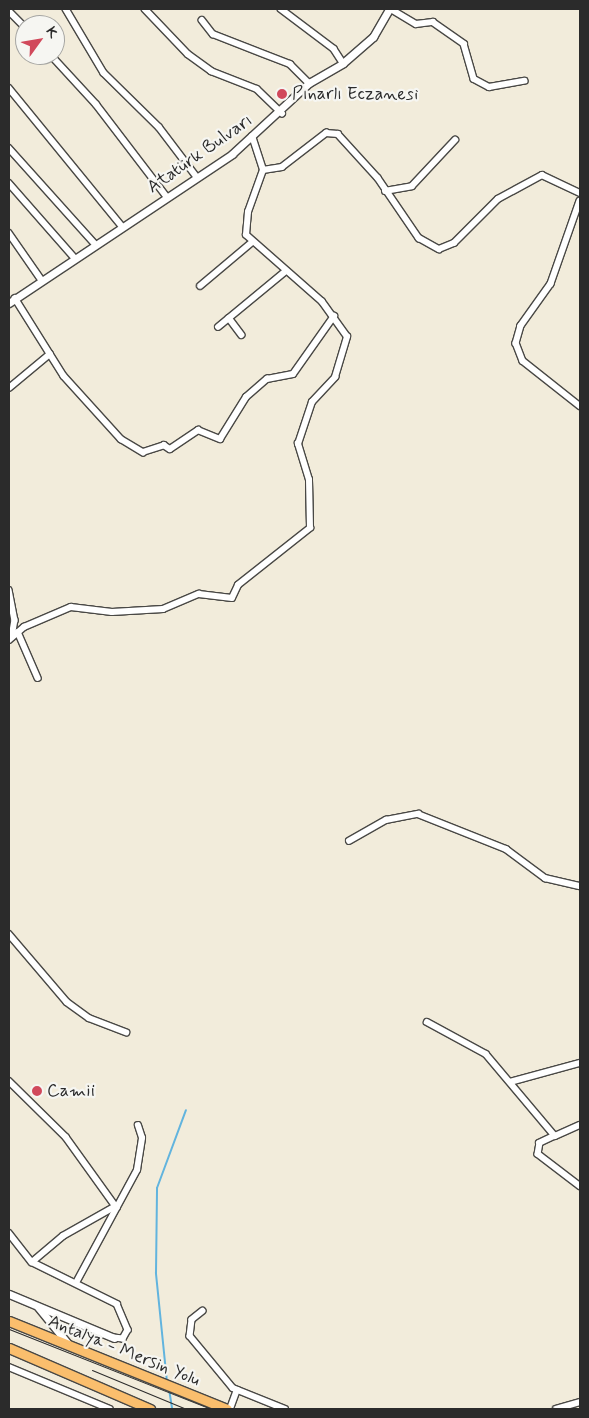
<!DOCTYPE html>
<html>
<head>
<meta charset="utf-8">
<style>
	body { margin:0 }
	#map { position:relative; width:589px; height:1418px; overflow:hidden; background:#f2ecdb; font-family:Mynerve,sans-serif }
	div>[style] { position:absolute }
	.stream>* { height:2px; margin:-1px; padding:0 1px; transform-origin:1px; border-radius:1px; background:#62b4de }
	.roads { filter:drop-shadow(1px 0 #494845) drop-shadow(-1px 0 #494845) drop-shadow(0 1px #494845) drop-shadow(0 -1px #494845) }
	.minor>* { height:5.5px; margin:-2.75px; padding:0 2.75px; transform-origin:2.75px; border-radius:2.75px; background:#fff }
	.tertiary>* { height:7px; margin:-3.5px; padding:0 3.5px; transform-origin:3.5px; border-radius:3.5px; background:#fff }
	.trunk>* { height:9px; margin:-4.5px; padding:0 4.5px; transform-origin:4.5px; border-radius:4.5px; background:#fabe6d }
	.tram>* { height:1px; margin:-0.5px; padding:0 0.5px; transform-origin:0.5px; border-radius:0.5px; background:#2b2b2b }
	.dots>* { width:14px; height:14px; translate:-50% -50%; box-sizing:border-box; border:2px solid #f6f6f2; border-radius:50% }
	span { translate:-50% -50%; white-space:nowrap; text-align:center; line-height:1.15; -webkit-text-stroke:4.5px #f6f6f2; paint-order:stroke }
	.poi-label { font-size:18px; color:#2b2b2b }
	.left { translate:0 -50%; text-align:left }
	.street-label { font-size:18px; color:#2b2b2b }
	.frame { position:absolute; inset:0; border:10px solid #2b2b2b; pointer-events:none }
	.north { position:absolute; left:15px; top:15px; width:50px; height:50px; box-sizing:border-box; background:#f6f6f2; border:1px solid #a5a5a2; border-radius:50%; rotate:58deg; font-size:14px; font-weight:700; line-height:20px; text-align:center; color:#2b2b2b }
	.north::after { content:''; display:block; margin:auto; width:18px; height:22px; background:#d1495b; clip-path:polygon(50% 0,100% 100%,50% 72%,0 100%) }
</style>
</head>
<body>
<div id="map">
	<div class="stream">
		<i style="left:167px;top:1382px;width:110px;rotate:-95.8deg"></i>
		<i style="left:156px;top:1273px;width:85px;rotate:-89.3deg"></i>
		<i style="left:157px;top:1188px;width:83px;rotate:-69.6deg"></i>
		<i style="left:169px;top:1389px;width:20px;rotate:81deg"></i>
	</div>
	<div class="roads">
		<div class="minor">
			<i style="left:66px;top:9px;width:74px;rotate:59.3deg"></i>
			<i style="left:104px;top:73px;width:77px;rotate:44.5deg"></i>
			<i style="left:159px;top:127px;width:63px;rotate:52.8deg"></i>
			<i style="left:145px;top:9px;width:62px;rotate:46.3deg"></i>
			<i style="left:188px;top:54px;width:29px;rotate:36deg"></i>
			<i style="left:211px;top:71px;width:49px;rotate:21.4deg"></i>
			<i style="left:257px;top:89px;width:35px;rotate:44deg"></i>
			<i style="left:281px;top:9px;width:66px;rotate:37deg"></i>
			<i style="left:334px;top:49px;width:17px;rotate:57deg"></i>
			<i style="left:391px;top:9px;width:29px;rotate:31deg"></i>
			<i style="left:416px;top:24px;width:17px;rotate:-7deg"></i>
			<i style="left:433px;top:22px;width:38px;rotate:35deg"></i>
			<i style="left:464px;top:44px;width:36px;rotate:74deg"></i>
			<i style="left:474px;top:79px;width:17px;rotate:28deg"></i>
			<i style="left:489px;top:87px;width:36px;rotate:-10deg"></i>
			<i style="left:9px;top:11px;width:23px;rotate:45deg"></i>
			<i style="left:202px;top:20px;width:18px;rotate:52deg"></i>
			<i style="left:213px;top:34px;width:83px;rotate:21.3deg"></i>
			<i style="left:290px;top:64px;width:27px;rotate:45deg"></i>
			<i style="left:51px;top:55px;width:67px;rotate:47.4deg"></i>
			<i style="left:96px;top:104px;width:117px;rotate:52.6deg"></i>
			<i style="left:9px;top:88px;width:178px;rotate:50.7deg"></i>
			<i style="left:9px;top:148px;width:129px;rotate:48.1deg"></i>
			<i style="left:263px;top:170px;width:19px;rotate:-9deg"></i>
			<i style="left:282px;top:167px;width:56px;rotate:-37.7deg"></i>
			<i style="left:326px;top:133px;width:12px;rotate:5deg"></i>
			<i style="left:338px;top:134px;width:59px;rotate:47.7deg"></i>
			<i style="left:378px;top:178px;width:73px;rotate:55.7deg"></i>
			<i style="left:419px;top:238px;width:23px;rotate:29deg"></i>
			<i style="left:439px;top:249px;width:16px;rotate:-22deg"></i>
			<i style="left:454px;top:243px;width:62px;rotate:-45deg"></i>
			<i style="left:498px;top:199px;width:50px;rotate:-28.6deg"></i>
			<i style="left:542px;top:175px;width:42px;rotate:25.3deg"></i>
			<i style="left:9px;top:183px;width:98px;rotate:48.7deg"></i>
			<i style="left:385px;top:191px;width:27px;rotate:-10deg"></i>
			<i style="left:412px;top:186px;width:63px;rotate:-46.9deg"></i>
			<i style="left:580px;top:201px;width:88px;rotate:109.3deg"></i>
			<i style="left:551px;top:284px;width:52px;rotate:125.5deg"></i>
			<i style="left:521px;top:326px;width:18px;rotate:106deg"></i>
			<i style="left:516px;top:343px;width:19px;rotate:69deg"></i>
			<i style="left:523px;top:361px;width:73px;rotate:38.3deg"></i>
			<i style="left:9px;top:233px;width:56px;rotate:55.2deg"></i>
			<i style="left:200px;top:286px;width:67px;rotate:-40.1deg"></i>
			<i style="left:15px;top:298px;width:92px;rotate:57.9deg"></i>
			<i style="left:64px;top:376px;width:85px;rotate:47.9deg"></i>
			<i style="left:121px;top:439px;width:26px;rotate:31deg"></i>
			<i style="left:143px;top:452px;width:22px;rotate:-18deg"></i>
			<i style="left:164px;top:445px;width:7px;rotate:34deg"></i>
			<i style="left:170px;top:449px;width:34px;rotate:-34deg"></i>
			<i style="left:198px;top:430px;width:24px;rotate:22deg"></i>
			<i style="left:220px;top:439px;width:49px;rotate:-58.2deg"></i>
			<i style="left:246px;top:397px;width:28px;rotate:-41deg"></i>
			<i style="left:267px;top:379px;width:26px;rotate:-11deg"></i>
			<i style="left:293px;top:374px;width:71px;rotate:-54.7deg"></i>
			<i style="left:229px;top:318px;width:21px;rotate:53deg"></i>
			<i style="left:218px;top:327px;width:88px;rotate:-39.5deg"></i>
			<i style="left:9px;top:388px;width:53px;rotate:-39.7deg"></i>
			<i style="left:9px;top:590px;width:31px;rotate:79deg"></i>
			<i style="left:15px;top:620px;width:17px;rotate:100deg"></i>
			<i style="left:18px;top:632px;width:50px;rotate:66.5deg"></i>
			<i style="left:9px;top:640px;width:20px;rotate:-41deg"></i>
			<i style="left:24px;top:627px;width:51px;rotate:-23.1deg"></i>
			<i style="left:71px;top:607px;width:41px;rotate:7deg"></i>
			<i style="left:112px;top:612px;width:51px;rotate:-3.4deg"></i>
			<i style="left:163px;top:609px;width:39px;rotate:-23deg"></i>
			<i style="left:199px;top:594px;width:33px;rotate:7deg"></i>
			<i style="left:232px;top:598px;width:14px;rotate:-65deg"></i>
			<i style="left:238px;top:585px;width:92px;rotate:-38.4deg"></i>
			<i style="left:310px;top:528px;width:48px;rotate:-91.2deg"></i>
			<i style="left:309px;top:480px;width:38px;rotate:-107deg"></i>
			<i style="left:298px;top:444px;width:44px;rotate:-71.6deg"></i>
			<i style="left:312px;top:402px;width:34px;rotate:-47deg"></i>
			<i style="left:335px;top:377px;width:42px;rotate:-73.3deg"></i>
			<i style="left:347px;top:337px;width:43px;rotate:-125.5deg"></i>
			<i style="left:322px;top:302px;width:101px;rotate:-138.6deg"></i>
			<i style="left:246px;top:235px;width:23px;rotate:-85deg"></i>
			<i style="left:248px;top:212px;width:45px;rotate:-70.3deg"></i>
			<i style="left:263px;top:170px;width:35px;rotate:-108deg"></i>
			<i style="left:349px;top:841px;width:43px;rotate:-29.6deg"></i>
			<i style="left:386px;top:820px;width:33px;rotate:-11deg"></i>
			<i style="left:418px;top:814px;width:95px;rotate:21.7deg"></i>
			<i style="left:506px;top:849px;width:49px;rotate:36.6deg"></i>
			<i style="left:545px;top:878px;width:36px;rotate:13deg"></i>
			<i style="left:9px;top:934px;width:89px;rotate:49.5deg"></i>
			<i style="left:67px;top:1002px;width:27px;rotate:36deg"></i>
			<i style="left:89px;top:1018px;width:40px;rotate:21deg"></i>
			<i style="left:427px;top:1022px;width:67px;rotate:28.5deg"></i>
			<i style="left:486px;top:1054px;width:107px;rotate:49.9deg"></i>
			<i style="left:555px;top:1136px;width:27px;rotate:-24deg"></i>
			<i style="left:9px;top:1081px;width:80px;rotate:44.5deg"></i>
			<i style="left:66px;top:1137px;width:87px;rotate:54.3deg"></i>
			<i style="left:510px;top:1082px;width:73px;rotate:-15.2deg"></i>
			<i style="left:555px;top:1136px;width:17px;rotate:155deg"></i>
			<i style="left:540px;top:1143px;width:11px;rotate:100deg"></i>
			<i style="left:538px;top:1154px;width:53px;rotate:37.3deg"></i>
			<i style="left:9px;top:1233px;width:37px;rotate:52deg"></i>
			<i style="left:32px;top:1262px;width:95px;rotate:26.3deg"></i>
			<i style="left:117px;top:1304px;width:28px;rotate:67deg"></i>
			<i style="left:128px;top:1330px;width:10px;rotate:119deg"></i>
			<i style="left:123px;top:1339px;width:9px;rotate:-174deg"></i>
			<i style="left:32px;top:1262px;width:40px;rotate:-40deg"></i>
			<i style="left:63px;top:1236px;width:61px;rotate:-29.5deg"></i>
			<i style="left:77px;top:1281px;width:126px;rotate:-61.6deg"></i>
			<i style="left:137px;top:1170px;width:32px;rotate:-81deg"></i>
			<i style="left:142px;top:1138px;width:13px;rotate:-108deg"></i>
			<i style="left:203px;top:1311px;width:14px;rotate:141deg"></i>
			<i style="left:192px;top:1320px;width:16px;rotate:97deg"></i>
			<i style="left:190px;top:1336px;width:67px;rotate:50.4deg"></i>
			<i style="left:233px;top:1388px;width:56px;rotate:22deg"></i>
			<i style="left:9px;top:1367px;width:109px;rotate:22.6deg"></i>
			<i style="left:230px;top:1409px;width:20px;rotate:-70deg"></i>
			<i style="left:556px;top:1409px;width:25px;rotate:-16deg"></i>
		</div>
		<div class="tertiary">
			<i style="left:9px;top:303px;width:268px;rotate:-33.7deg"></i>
			<i style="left:232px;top:154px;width:105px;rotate:-42.7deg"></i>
			<i style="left:309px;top:83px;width:39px;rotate:-30deg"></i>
			<i style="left:343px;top:63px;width:40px;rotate:-41deg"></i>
			<i style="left:373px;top:37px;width:32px;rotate:-60deg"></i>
			<i style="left:9px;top:1294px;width:114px;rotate:22.7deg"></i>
			<i style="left:38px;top:1307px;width:49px;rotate:50.8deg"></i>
		</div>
		<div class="trunk">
			<i style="left:9px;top:1321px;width:235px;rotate:22deg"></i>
			<i style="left:9px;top:1348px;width:154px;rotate:23.4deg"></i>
		</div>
	</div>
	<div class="tram">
		<i style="left:9px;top:1329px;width:217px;rotate:21.6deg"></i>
		<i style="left:92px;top:1370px;width:102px;rotate:22.5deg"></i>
	</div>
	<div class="dots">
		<i style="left:282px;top:94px;background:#d1495b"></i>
		<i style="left:37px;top:1091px;background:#d1495b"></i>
	</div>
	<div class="poi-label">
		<span class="left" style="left:292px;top:94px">Pınarlı Eczanesi</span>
		<span class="left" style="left:47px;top:1091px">Camii</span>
	</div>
	<div class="street-label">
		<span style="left:200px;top:154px;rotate:-35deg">Atatürk Bulvarı</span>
		<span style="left:124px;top:1351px;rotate:22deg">Antalya - Mersin Yolu</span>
	</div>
	<div class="frame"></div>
	<div class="north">K</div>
</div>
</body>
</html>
